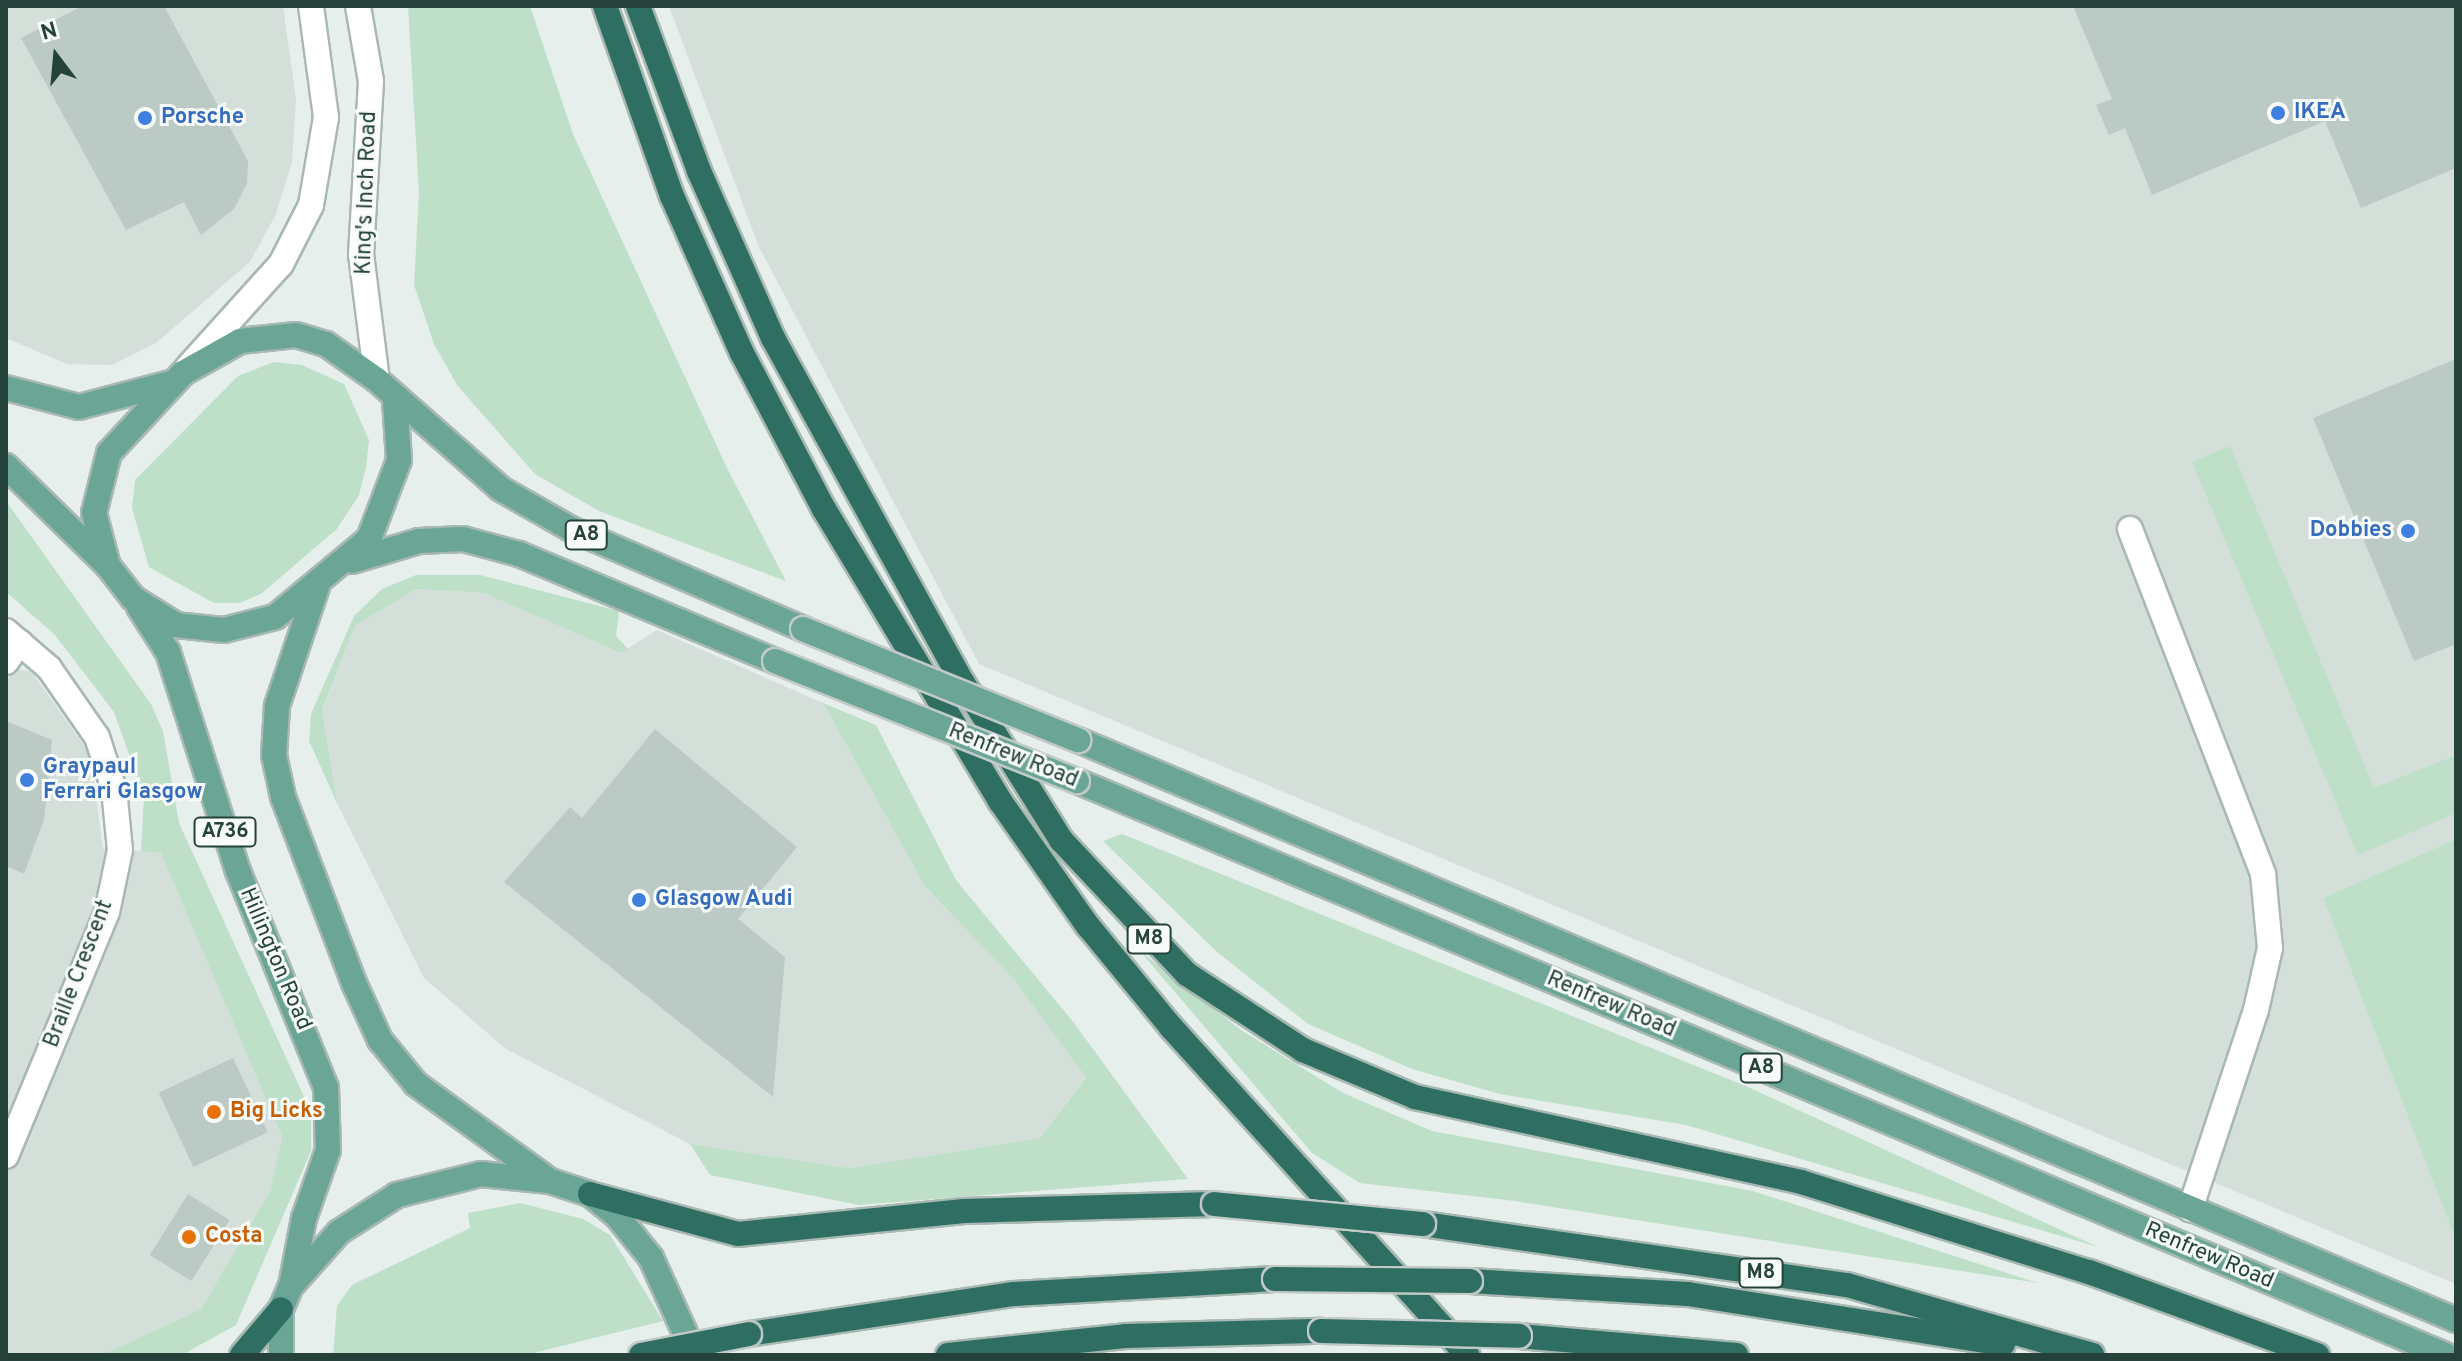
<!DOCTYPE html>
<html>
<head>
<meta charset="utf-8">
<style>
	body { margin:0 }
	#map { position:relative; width:2462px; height:1361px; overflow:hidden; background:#e6efeb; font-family:Overpass,sans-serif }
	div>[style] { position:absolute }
	.built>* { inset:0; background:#d4dfda }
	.green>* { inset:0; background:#bfe0c8 }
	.building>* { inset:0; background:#bbcac4; transform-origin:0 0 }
	.roads { filter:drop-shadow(2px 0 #a8b8b2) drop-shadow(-2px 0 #a8b8b2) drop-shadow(0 2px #a8b8b2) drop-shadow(0 -2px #a8b8b2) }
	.street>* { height:24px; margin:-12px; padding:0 12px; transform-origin:12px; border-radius:12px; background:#fff }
	.secondary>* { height:24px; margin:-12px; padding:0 12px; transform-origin:12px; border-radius:12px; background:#fff }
	.primary>* { height:24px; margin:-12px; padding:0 12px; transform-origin:12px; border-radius:12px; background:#6aa596 }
	.highway>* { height:24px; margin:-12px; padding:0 12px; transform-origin:12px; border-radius:12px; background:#2f6f62 }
	.bridges { filter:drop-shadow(2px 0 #c2cac8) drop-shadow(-2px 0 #c2cac8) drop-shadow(0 2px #c2cac8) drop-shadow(0 -2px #c2cac8) }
	.primary-bridge>* { height:24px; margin:-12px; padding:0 12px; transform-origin:12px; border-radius:12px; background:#6aa596 }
	.highway-bridge>* { height:24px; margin:-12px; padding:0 12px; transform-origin:12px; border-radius:12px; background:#2f6f62 }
	.dots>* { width:22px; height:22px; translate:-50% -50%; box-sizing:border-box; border:4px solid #f7fbf9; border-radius:50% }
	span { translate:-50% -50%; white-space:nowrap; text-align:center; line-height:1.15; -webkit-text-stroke:6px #f7fbf9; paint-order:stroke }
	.shield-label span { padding:2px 6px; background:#f7fbf9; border:2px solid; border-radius:6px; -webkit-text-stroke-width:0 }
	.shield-label { font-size:20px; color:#24423a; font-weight:700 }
	.shop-label { font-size:22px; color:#366cbe; font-weight:700 }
	.left { translate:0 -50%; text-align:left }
	.right { translate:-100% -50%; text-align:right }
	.street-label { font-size:22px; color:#24423a }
	.food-label { font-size:22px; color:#c56008; font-weight:700 }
	.frame { position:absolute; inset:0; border:8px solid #24423a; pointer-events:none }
	.north { position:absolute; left:16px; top:16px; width:80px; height:80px; -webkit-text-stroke:6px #f7fbf9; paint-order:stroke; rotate:344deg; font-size:22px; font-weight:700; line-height:32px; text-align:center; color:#24423a }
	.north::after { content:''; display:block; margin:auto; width:28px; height:36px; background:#24423a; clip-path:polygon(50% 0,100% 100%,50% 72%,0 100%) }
</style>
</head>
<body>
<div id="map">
	<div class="built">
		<i style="clip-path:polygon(6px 6px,283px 6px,296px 99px,292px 162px,276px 214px,250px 262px,156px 343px,112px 365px,67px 364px,6px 338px)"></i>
		<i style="clip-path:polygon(669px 6px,2456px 6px,2456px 839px,2323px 898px,2456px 1241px,2456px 1284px,979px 664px,758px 245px)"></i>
		<i style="clip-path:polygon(416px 589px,483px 593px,621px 653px,657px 630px,823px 703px,924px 885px,1014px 980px,1086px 1076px,1040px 1138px,850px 1168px,690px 1144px,506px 1049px,424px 978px,337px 803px,322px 711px,355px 626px)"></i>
		<i style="clip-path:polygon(12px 669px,31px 671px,90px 754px,103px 849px,161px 852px,282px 1137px,270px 1191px,201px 1309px,102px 1355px,6px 1355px,6px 684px)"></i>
	</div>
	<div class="green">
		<i style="clip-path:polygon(408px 6px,530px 6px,573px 134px,726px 466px,786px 581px,599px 511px,535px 474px,457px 385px,434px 344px,414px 285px,419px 193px)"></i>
		<i style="clip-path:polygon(274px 362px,302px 365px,344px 384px,369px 440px,366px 467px,359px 495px,337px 529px,262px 593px,240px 603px,214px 603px,149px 567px,132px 508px,135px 480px,238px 376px)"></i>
		<i style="clip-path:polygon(2230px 446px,2374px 788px,2456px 755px,2456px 813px,2358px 855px,2192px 462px)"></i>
		<i style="clip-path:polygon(6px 501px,151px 704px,163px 731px,179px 823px,311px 1112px,311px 1151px,236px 1325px,182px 1355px,102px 1355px,201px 1309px,270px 1191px,282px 1137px,161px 853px,141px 851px,144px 797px,114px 712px,54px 634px,6px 592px)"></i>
		<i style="clip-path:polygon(416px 575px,480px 575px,619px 611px,616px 636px,628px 649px,621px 653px,483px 593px,416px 589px,355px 626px,322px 710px,337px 803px,309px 741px,311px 714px,354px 616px,382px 589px)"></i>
		<i style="clip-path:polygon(823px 703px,876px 725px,956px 880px,1074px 1023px,1188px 1179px,859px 1205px,710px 1175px,690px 1144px,850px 1168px,1040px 1138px,1086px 1077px,1014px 980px,924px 885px)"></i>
		<i style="clip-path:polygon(1122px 834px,1748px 1087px,2098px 1247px,1686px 1125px,1500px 1094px,1412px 1069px,1308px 1024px,1217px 952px,1103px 841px)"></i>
		<i style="clip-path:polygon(2456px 839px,2456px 1241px,2323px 898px)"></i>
		<i style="clip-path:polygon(1140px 951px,1241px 1030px,1343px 1093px,1432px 1131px,1753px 1191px,2038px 1283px,1515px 1201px,1360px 1183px,1312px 1153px)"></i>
		<i style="clip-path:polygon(520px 1203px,583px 1219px,610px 1235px,663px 1321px,525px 1355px,333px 1355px,337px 1306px,352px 1285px,470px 1228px,468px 1213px)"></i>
	</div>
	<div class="building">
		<i style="clip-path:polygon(82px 6px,164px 6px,248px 161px,247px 183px,234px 209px,201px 235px,184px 202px,126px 230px,21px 38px)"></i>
		<i style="clip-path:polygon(2073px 6px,2456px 6px,2456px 168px,2361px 208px,2325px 121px,2152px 195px,2125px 128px,2109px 135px,2096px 105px,2112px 99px)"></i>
		<i style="clip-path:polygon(2456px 359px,2456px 644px,2414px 661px,2313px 418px)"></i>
		<i style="clip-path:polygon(6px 721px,52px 740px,44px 820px,24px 874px,6px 866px)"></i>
		<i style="clip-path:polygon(655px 729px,797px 847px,738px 919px,785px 957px,773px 1097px,504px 882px,570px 807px,582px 818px)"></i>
		<i style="left:233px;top:1058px;width:82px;height:82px;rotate:65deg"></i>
		<i style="left:188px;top:1194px;width:49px;height:72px;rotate:32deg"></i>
	</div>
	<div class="roads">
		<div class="street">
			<i style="left:2130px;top:529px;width:370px;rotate:68.9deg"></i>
			<i style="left:2263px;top:874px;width:74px;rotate:84.6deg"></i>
			<i style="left:2270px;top:948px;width:64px;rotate:102.7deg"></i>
			<i style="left:2256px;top:1010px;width:210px;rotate:108.3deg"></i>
			<i style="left:6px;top:631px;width:57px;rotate:40.7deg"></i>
			<i style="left:49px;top:668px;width:84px;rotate:55.2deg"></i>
			<i style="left:97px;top:737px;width:55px;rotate:71.9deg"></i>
			<i style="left:114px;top:789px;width:61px;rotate:84.4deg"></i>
			<i style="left:120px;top:850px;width:63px;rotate:101.8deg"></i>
			<i style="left:107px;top:912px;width:264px;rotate:112.5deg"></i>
			<i style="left:6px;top:662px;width:24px;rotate:-55deg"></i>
		</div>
		<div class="secondary">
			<i style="left:358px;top:6px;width:76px;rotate:80.2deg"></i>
			<i style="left:371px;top:81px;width:173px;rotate:93.3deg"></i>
			<i style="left:361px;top:254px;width:127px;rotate:82.8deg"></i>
			<i style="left:187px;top:368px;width:140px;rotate:-47.9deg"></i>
			<i style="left:281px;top:264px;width:66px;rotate:-63deg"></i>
			<i style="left:311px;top:205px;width:89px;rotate:-80.3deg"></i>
			<i style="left:326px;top:117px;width:112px;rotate:-97.7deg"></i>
		</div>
		<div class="primary">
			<i style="left:6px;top:388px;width:75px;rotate:14.6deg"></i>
			<i style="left:79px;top:407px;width:94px;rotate:-14.8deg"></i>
			<i style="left:395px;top:400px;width:60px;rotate:86.2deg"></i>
			<i style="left:399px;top:460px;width:85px;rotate:110.8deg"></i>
			<i style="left:369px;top:539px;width:122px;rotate:140.3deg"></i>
			<i style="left:275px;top:617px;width:53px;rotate:165.7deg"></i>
			<i style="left:224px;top:630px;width:48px;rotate:-174.1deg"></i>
			<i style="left:176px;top:625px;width:51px;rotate:-147.9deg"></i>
			<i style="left:133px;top:598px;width:41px;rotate:-128deg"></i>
			<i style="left:108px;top:566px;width:55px;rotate:-104.8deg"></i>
			<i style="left:94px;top:513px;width:62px;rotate:-76deg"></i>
			<i style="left:109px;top:453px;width:109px;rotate:-47.2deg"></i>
			<i style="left:183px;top:373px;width:65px;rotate:-29.3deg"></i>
			<i style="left:240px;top:341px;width:56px;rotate:-6.1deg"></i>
			<i style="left:296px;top:335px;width:31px;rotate:17deg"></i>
			<i style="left:326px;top:344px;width:62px;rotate:35.2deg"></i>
			<i style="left:377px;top:380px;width:165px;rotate:41.3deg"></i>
			<i style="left:501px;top:489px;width:81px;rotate:29.7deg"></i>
			<i style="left:571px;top:529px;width:253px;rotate:23.3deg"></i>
			<i style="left:6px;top:466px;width:137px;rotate:44.4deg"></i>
			<i style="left:352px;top:561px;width:70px;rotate:-16.6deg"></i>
			<i style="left:419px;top:541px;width:44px;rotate:-2.6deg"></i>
			<i style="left:463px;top:539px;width:58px;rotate:15deg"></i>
			<i style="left:519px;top:554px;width:277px;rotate:22.7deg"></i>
			<i style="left:317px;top:587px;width:126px;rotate:108.6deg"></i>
			<i style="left:277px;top:706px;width:49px;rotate:93.5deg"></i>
			<i style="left:274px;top:755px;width:43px;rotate:77.9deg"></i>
			<i style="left:283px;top:797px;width:199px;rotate:69.1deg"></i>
			<i style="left:354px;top:983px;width:63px;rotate:65.5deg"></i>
			<i style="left:380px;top:1040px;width:57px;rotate:50.7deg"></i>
			<i style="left:416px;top:1084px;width:165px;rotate:35.9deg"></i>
			<i style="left:139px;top:607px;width:54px;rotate:57.2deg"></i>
			<i style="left:168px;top:652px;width:230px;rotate:72.3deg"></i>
			<i style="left:238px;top:871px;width:234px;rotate:67.9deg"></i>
			<i style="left:326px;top:1088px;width:62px;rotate:88.2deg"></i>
			<i style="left:328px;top:1150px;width:72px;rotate:109.4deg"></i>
			<i style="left:304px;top:1218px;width:69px;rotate:100.8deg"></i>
			<i style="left:1078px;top:740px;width:1495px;rotate:22.83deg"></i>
			<i style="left:1077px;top:781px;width:1484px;rotate:22.76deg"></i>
			<i style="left:281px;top:1355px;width:46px;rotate:-90deg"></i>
			<i style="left:281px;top:1309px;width:25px;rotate:-67deg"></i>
			<i style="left:291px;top:1286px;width:72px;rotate:-48.4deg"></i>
			<i style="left:339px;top:1232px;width:69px;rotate:-32.5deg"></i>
			<i style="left:397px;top:1195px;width:87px;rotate:-14deg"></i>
			<i style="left:481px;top:1174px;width:69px;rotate:5.8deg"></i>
			<i style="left:550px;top:1181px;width:42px;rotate:18deg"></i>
			<i style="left:590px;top:1194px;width:36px;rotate:39deg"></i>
			<i style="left:618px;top:1217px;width:53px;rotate:51.2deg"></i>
			<i style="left:651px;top:1258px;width:107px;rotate:65.6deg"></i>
		</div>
		<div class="highway">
			<i style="left:605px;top:6px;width:201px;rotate:70.6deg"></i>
			<i style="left:672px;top:196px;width:172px;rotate:66deg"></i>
			<i style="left:742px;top:353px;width:176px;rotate:62.3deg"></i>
			<i style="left:824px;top:509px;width:341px;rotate:58.9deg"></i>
			<i style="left:1000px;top:801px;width:153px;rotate:54.9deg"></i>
			<i style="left:1088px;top:926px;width:131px;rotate:50.6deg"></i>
			<i style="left:1171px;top:1027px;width:442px;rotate:47.9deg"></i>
			<i style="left:638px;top:6px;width:176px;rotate:69.7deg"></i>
			<i style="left:699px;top:171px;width:183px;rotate:66.1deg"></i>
			<i style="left:773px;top:338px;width:394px;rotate:61.2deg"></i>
			<i style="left:963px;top:683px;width:185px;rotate:58deg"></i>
			<i style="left:1061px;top:840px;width:184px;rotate:46.8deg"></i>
			<i style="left:1187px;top:974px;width:139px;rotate:33.2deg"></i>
			<i style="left:1303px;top:1050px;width:121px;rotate:22.8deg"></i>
			<i style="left:1415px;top:1097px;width:395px;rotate:12.4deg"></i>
			<i style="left:1801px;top:1182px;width:302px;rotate:17.4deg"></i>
			<i style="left:2089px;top:1272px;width:243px;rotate:20deg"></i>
			<i style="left:590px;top:1194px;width:153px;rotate:15.1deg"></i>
			<i style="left:738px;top:1234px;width:227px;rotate:-5.8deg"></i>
			<i style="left:964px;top:1211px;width:250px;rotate:-1.6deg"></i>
			<i style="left:1423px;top:1224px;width:428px;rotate:8.2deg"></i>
			<i style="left:1847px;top:1285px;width:255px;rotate:15.9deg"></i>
			<i style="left:1470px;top:1281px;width:218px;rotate:3.4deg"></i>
			<i style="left:1688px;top:1294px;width:319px;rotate:9deg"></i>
			<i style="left:749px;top:1334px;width:268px;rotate:-8.6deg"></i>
			<i style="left:1014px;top:1294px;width:261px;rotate:-3.3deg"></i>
			<i style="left:1519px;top:1336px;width:218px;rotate:5deg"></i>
			<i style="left:242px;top:1355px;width:60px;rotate:-49.7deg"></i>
			<i style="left:948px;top:1355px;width:178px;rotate:-6.1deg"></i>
			<i style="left:1125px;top:1336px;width:196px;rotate:-1.5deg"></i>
		</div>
	</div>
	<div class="bridges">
		<div class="primary-bridge">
			<i style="left:803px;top:629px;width:297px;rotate:22deg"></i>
			<i style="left:775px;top:661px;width:325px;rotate:21.7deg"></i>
		</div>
		<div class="highway-bridge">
			<i style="left:1214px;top:1204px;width:210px;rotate:5.5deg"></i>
			<i style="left:1275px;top:1279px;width:195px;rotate:0.6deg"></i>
			<i style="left:1321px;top:1331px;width:198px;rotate:1.4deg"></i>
			<i style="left:641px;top:1355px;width:110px;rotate:-11deg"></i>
		</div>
	</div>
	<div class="dots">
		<i style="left:2278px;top:113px;background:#3f7fe0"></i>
		<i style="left:145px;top:118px;background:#3f7fe0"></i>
		<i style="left:2408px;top:531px;background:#3f7fe0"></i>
		<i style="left:27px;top:780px;background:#3f7fe0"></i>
		<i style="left:639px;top:900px;background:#3f7fe0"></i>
		<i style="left:214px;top:1112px;background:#e8710a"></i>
		<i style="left:189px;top:1237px;background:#e8710a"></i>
	</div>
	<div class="shield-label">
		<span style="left:586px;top:535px">A8</span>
		<span style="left:225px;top:832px">A736</span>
		<span style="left:1149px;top:939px">M8</span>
		<span style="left:1761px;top:1068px">A8</span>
		<span style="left:1761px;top:1273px">M8</span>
	</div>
	<div class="shop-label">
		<span class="left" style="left:2294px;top:113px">IKEA</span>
		<span class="left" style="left:161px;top:118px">Porsche</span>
		<span class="right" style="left:2392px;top:531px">Dobbies</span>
		<span class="left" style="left:43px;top:780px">Graypaul<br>Ferrari Glasgow</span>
		<span class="left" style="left:655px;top:900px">Glasgow Audi</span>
	</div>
	<div class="street-label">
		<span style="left:367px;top:193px;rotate:-88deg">King's Inch Road</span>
		<span style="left:1013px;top:756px;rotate:22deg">Renfrew Road</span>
		<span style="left:275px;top:959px;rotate:67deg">Hillington Road</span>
		<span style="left:79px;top:974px;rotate:-69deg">Braille Crescent</span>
		<span style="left:1611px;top:1005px;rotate:23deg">Renfrew Road</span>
		<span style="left:2209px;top:1256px;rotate:23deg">Renfrew Road</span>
	</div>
	<div class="food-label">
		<span class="left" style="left:230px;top:1112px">Big Licks</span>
		<span class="left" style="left:205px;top:1237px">Costa</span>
	</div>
	<div class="frame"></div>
	<div class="north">N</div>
</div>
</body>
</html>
